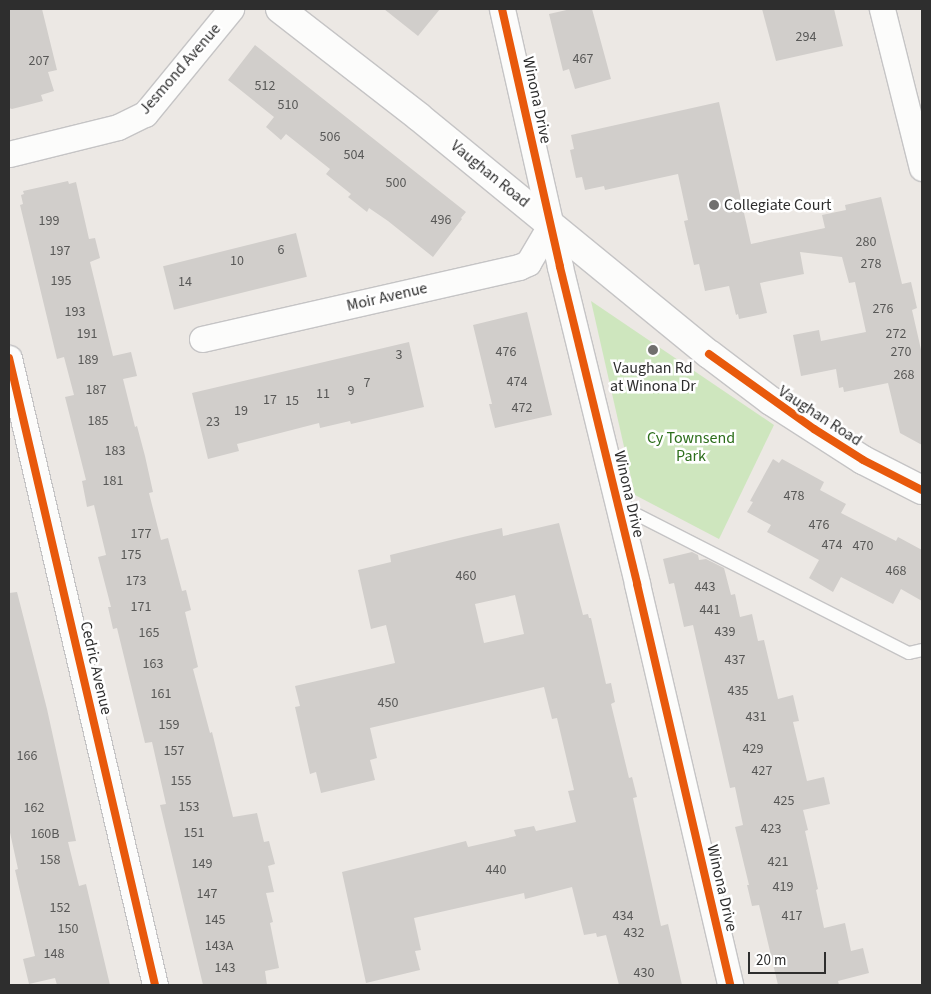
<!DOCTYPE html>
<html>
<head>
<meta charset="utf-8">
<style>
	body { margin:0 }
	#map { position:relative; width:931px; height:994px; overflow:hidden; background:#ece8e4; font-family:"Source Sans 3",sans-serif }
	div>[style] { position:absolute }
	.green>* { inset:0; background:#cee6be }
	.building>* { inset:0; background:#d1cecb; transform-origin:0 0 }
	.roads { filter:drop-shadow(1px 0 #c5c4c5) drop-shadow(-1px 0 #c5c4c5) drop-shadow(0 1px #c5c4c5) drop-shadow(0 -1px #c5c4c5) }
	.service>* { height:12px; margin:-6px; padding:0 6px; transform-origin:6px; border-radius:6px; background:#fcfcfb }
	.minor>* { height:25px; margin:-12.5px; padding:0 12.5px; transform-origin:12.5px; border-radius:12.5px; background:#fcfcfb }
	.tertiary>* { height:28px; margin:-14px; padding:0 14px; transform-origin:14px; border-radius:14px; background:#fcfcfb }
	.cycleway>* { height:8px; margin:-4px; padding:0 4px; transform-origin:4px; border-radius:4px; background:#e8590c }
	.dots>* { width:14px; height:14px; translate:-50% -50%; box-sizing:border-box; border:2px solid #fff; border-radius:50% }
	span { translate:-50% -50%; white-space:nowrap; text-align:center; line-height:1.15; -webkit-text-stroke:5px #fff; paint-order:stroke }
	.number-label { font-size:14px; color:#585857 }
	.number-label span { -webkit-text-stroke-width:0 }
	.street-label { font-size:16px; color:#2e2e2e }
	.poi-label { font-size:16px; color:#2e2e2e }
	.left { translate:0 -50%; text-align:left }
	.park-label { font-size:16px; color:#2c6e1b }
	.frame { position:absolute; inset:0; border:10px solid #2e2e2e; pointer-events:none }
	.scale { position:absolute; left:748px; top:952px; width:78px; height:22px; box-sizing:border-box; border:2px solid #2e2e2e; border-top:0; padding-left:6px; font-size:15px; line-height:18px; white-space:nowrap; color:#2e2e2e; -webkit-text-stroke:4px #fff; paint-order:stroke }
</style>
</head>
<body>
<div id="map">
	<div class="green">
		<i style="clip-path:polygon(591px 301px,774px 425px,719px 539px,635px 495px)"></i>
	</div>
	<div class="building">
		<i style="clip-path:polygon(9px 9px,42px 9px,57px 70px,48px 72px,54px 91px,41px 95px,43px 101px,12px 109px,9px 108px)"></i>
		<i style="clip-path:polygon(384px 9px,440px 9px,418px 36px)"></i>
		<i style="clip-path:polygon(571px 9px,592px 9px,611px 79px,575px 89px,569px 69px,563px 71px,549px 14px)"></i>
		<i style="clip-path:polygon(762px 9px,834px 9px,843px 46px,776px 61px)"></i>
		<i style="clip-path:polygon(255px 45px,466px 212px,461px 218px,462px 219px,433px 257px,388px 221px,369px 208px,367px 212px,348px 197px,351px 194px,326px 174px,330px 169px,286px 134px,281px 140px,266px 127px,274px 117px,228px 80px)"></i>
		<i style="clip-path:polygon(719px 102px,751px 244px,825px 228px,822px 215px,846px 210px,845px 205px,881px 197px,902px 284px,911px 282px,917px 308px,912px 310px,922px 354px,922px 445px,900px 433px,888px 383px,844px 392px,843px 387px,839px 388px,836px 369px,801px 376px,793px 335px,819px 330px,821px 341px,866px 332px,855px 282px,849px 283px,842px 257px,800px 252px,804px 274px,760px 283px,767px 313px,739px 319px,738px 314px,736px 315px,729px 286px,705px 291px,699px 264px,694px 265px,684px 221px,688px 220px,678px 174px,605px 190px,604px 186px,585px 190px,582px 177px,576px 178px,570px 150px,574px 149px,571px 135px)"></i>
		<i style="clip-path:polygon(68px 181px,69px 184px,76px 182px,89px 239px,95px 238px,100px 258px,90px 262px,113px 356px,131px 352px,137px 376px,123px 379px,135px 427px,137px 426px,145px 456px,153px 492px,149px 493px,161px 540px,168px 538px,182px 591px,186px 590px,191px 610px,185px 612px,198px 667px,193px 669px,210px 733px,212px 732px,233px 817px,257px 813px,264px 842px,269px 841px,275px 864px,268px 866px,274px 892px,266px 893px,273px 922px,270px 923px,279px 968px,265px 971px,267px 985px,203px 985px,160px 805px,166px 804px,152px 742px,145px 743px,117px 628px,113px 629px,108px 607px,111px 607px,98px 557px,106px 555px,94px 505px,87px 507px,82px 481px,86px 480px,65px 397px,74px 395px,64px 357px,57px 359px,20px 205px,23px 204px,21px 195px,24px 194px,23px 191px)"></i>
		<i style="left:296px;top:233px;width:45px;height:137px;rotate:76deg"></i>
		<i style="clip-path:polygon(527px 312px,552px 415px,495px 428px,489px 404px,492px 404px,473px 325px)"></i>
		<i style="clip-path:polygon(409px 342px,424px 407px,351px 424px,350px 421px,320px 428px,319px 423px,237px 444px,239px 451px,208px 459px,192px 393px)"></i>
		<i style="clip-path:polygon(773px 459px,779px 463px,782px 459px,824px 482px,820px 490px,846px 504px,841px 513px,896px 541px,898px 537px,922px 550px,922px 601px,901px 589px,893px 604px,841px 577px,833px 592px,809px 578px,819px 560px,767px 532px,771px 525px,747px 512px,753px 502px,750px 501px)"></i>
		<i style="clip-path:polygon(evenodd,559px 523px,583px 615px,588px 614px,589px 618px,591px 618px,606px 684px,611px 683px,615px 702px,611px 704px,629px 778px,632px 777px,637px 797px,633px 798px,661px 926px,668px 924px,682px 985px,619px 985px,606px 935px,597px 937px,596px 933px,584px 935px,572px 887px,525px 899px,524px 893px,414px 918px,421px 950px,415px 951px,420px 970px,366px 983px,342px 872px,466px 841px,468px 847px,516px 836px,514px 830px,534px 826px,536px 831px,576px 822px,568px 791px,574px 790px,557px 718px,552px 719px,544px 687px,370px 728px,377px 758px,370px 760px,375px 780px,321px 793px,316px 772px,310px 774px,295px 707px,300px 706px,295px 686px,395px 663px,386px 625px,371px 629px,358px 570px,391px 562px,390px 555px,463px 537px,502px 528px,503px 536px,559px 523px,515px 595px,524px 634px,484px 643px,475px 604px,515px 595px)"></i>
		<i style="clip-path:polygon(692px 552px,698px 555px,699px 560px,706px 559px,724px 568px,731px 595px,735px 594px,740px 617px,752px 614px,758px 641px,764px 640px,778px 699px,793px 695px,799px 721px,793px 722px,807px 781px,824px 777px,830px 804px,803px 810px,808px 830px,805px 831px,818px 889px,816px 890px,824px 928px,845px 923px,851px 951px,863px 948px,869px 973px,838px 981px,839px 985px,778px 985px,759px 905px,752px 906px,747px 885px,749px 885px,735px 827px,743px 825px,735px 787px,730px 788px,693px 625px,684px 627px,674px 583px,669px 584px,663px 559px)"></i>
		<i style="clip-path:polygon(17px 592px,47px 709px,76px 841px,68px 842px,79px 886px,86px 884px,110px 985px,57px 985px,55px 978px,29px 984px,23px 959px,35px 956px,15px 870px,18px 869px,9px 828px,9px 593px)"></i>
	</div>
	<div class="roads">
		<div class="service">
			<i style="left:618px;top:505px;width:326px;rotate:27deg"></i>
			<i style="left:909px;top:653px;width:13px;rotate:-13deg"></i>
		</div>
		<div class="minor">
			<i style="left:502px;top:9px;width:264px;rotate:77.3deg"></i>
			<i style="left:560px;top:267px;width:326px;rotate:76.3deg"></i>
			<i style="left:637px;top:584px;width:412px;rotate:76.9deg"></i>
			<i style="left:882px;top:9px;width:164px;rotate:75.9deg"></i>
			<i style="left:9px;top:154px;width:112px;rotate:-13.9deg"></i>
			<i style="left:118px;top:127px;width:30px;rotate:-26deg"></i>
			<i style="left:145px;top:114px;width:136px;rotate:-50.7deg"></i>
			<i style="left:202px;top:339px;width:325px;rotate:-12.8deg"></i>
			<i style="left:519px;top:267px;width:10px;rotate:-24deg"></i>
			<i style="left:528px;top:263px;width:45px;rotate:-59.5deg"></i>
			<i style="left:9px;top:358px;width:644px;rotate:76.89deg"></i>
		</div>
		<div class="tertiary">
			<i style="left:280px;top:9px;width:176px;rotate:37.8deg"></i>
			<i style="left:419px;top:117px;width:375px;rotate:39.3deg"></i>
			<i style="left:709px;top:354px;width:78px;rotate:37.2deg"></i>
			<i style="left:771px;top:401px;width:109px;rotate:32.7deg"></i>
			<i style="left:863px;top:460px;width:66px;rotate:27deg"></i>
		</div>
	</div>
	<div class="cycleway">
		<i style="left:502px;top:9px;width:264px;rotate:77.3deg"></i>
		<i style="left:560px;top:267px;width:326px;rotate:76.3deg"></i>
		<i style="left:637px;top:584px;width:412px;rotate:76.9deg"></i>
		<i style="left:709px;top:354px;width:129px;rotate:35.5deg"></i>
		<i style="left:814px;top:429px;width:58px;rotate:32.3deg"></i>
		<i style="left:863px;top:460px;width:66px;rotate:27deg"></i>
		<i style="left:9px;top:358px;width:644px;rotate:76.89deg"></i>
	</div>
	<div class="dots">
		<i style="left:714px;top:205px;background:#706f6e"></i>
		<i style="left:653px;top:350px;background:#706f6e"></i>
	</div>
	<div class="number-label">
		<span style="left:806px;top:37px">294</span>
		<span style="left:583px;top:59px">467</span>
		<span style="left:39px;top:61px">207</span>
		<span style="left:265px;top:86px">512</span>
		<span style="left:288px;top:105px">510</span>
		<span style="left:330px;top:137px">506</span>
		<span style="left:354px;top:155px">504</span>
		<span style="left:396px;top:183px">500</span>
		<span style="left:441px;top:220px">496</span>
		<span style="left:49px;top:221px">199</span>
		<span style="left:866px;top:242px">280</span>
		<span style="left:281px;top:250px">6</span>
		<span style="left:60px;top:251px">197</span>
		<span style="left:237px;top:261px">10</span>
		<span style="left:871px;top:264px">278</span>
		<span style="left:61px;top:281px">195</span>
		<span style="left:185px;top:282px">14</span>
		<span style="left:883px;top:309px">276</span>
		<span style="left:75px;top:312px">193</span>
		<span style="left:87px;top:334px">191</span>
		<span style="left:896px;top:334px">272</span>
		<span style="left:506px;top:352px">476</span>
		<span style="left:901px;top:352px">270</span>
		<span style="left:399px;top:355px">3</span>
		<span style="left:88px;top:360px">189</span>
		<span style="left:904px;top:375px">268</span>
		<span style="left:517px;top:382px">474</span>
		<span style="left:367px;top:383px">7</span>
		<span style="left:96px;top:390px">187</span>
		<span style="left:351px;top:391px">9</span>
		<span style="left:323px;top:394px">11</span>
		<span style="left:270px;top:400px">17</span>
		<span style="left:292px;top:401px">15</span>
		<span style="left:522px;top:408px">472</span>
		<span style="left:241px;top:411px">19</span>
		<span style="left:98px;top:421px">185</span>
		<span style="left:213px;top:422px">23</span>
		<span style="left:115px;top:451px">183</span>
		<span style="left:113px;top:481px">181</span>
		<span style="left:794px;top:496px">478</span>
		<span style="left:819px;top:525px">476</span>
		<span style="left:141px;top:534px">177</span>
		<span style="left:832px;top:545px">474</span>
		<span style="left:863px;top:546px">470</span>
		<span style="left:131px;top:555px">175</span>
		<span style="left:896px;top:571px">468</span>
		<span style="left:466px;top:576px">460</span>
		<span style="left:136px;top:581px">173</span>
		<span style="left:705px;top:587px">443</span>
		<span style="left:141px;top:607px">171</span>
		<span style="left:710px;top:610px">441</span>
		<span style="left:725px;top:632px">439</span>
		<span style="left:149px;top:633px">165</span>
		<span style="left:735px;top:660px">437</span>
		<span style="left:153px;top:664px">163</span>
		<span style="left:738px;top:691px">435</span>
		<span style="left:161px;top:694px">161</span>
		<span style="left:388px;top:703px">450</span>
		<span style="left:756px;top:717px">431</span>
		<span style="left:169px;top:725px">159</span>
		<span style="left:753px;top:749px">429</span>
		<span style="left:174px;top:751px">157</span>
		<span style="left:27px;top:756px">166</span>
		<span style="left:762px;top:771px">427</span>
		<span style="left:181px;top:781px">155</span>
		<span style="left:784px;top:801px">425</span>
		<span style="left:189px;top:807px">153</span>
		<span style="left:34px;top:808px">162</span>
		<span style="left:771px;top:829px">423</span>
		<span style="left:194px;top:833px">151</span>
		<span style="left:45px;top:834px">160B</span>
		<span style="left:50px;top:860px">158</span>
		<span style="left:778px;top:862px">421</span>
		<span style="left:202px;top:864px">149</span>
		<span style="left:496px;top:870px">440</span>
		<span style="left:783px;top:887px">419</span>
		<span style="left:207px;top:894px">147</span>
		<span style="left:60px;top:908px">152</span>
		<span style="left:623px;top:916px">434</span>
		<span style="left:792px;top:916px">417</span>
		<span style="left:215px;top:920px">145</span>
		<span style="left:68px;top:929px">150</span>
		<span style="left:634px;top:933px">432</span>
		<span style="left:219px;top:946px">143A</span>
		<span style="left:54px;top:954px">148</span>
		<span style="left:225px;top:968px">143</span>
		<span style="left:644px;top:973px">430</span>
	</div>
	<div class="street-label">
		<span style="left:180px;top:69px;rotate:-49deg">Jesmond Avenue</span>
		<span style="left:537px;top:100px;rotate:78deg">Winona Drive</span>
		<span style="left:490px;top:174px;rotate:39deg">Vaughan Road</span>
		<span style="left:387px;top:297px;rotate:-13deg">Moir Avenue</span>
		<span style="left:820px;top:416px;rotate:33deg">Vaughan Road</span>
		<span style="left:629px;top:494px;rotate:77deg">Winona Drive</span>
		<span style="left:96px;top:668px;rotate:77deg">Cedric Avenue</span>
		<span style="left:722px;top:888px;rotate:77deg">Winona Drive</span>
	</div>
	<div class="poi-label">
		<span class="left" style="left:724px;top:205px">Collegiate Court</span>
		<span style="left:653px;top:377px">Vaughan Rd<br>at Winona Dr</span>
	</div>
	<div class="park-label">
		<span style="left:691px;top:447px">Cy Townsend<br>Park</span>
	</div>
	<div class="frame"></div>
	<div class="scale">20 m</div>
</div>
</body>
</html>
